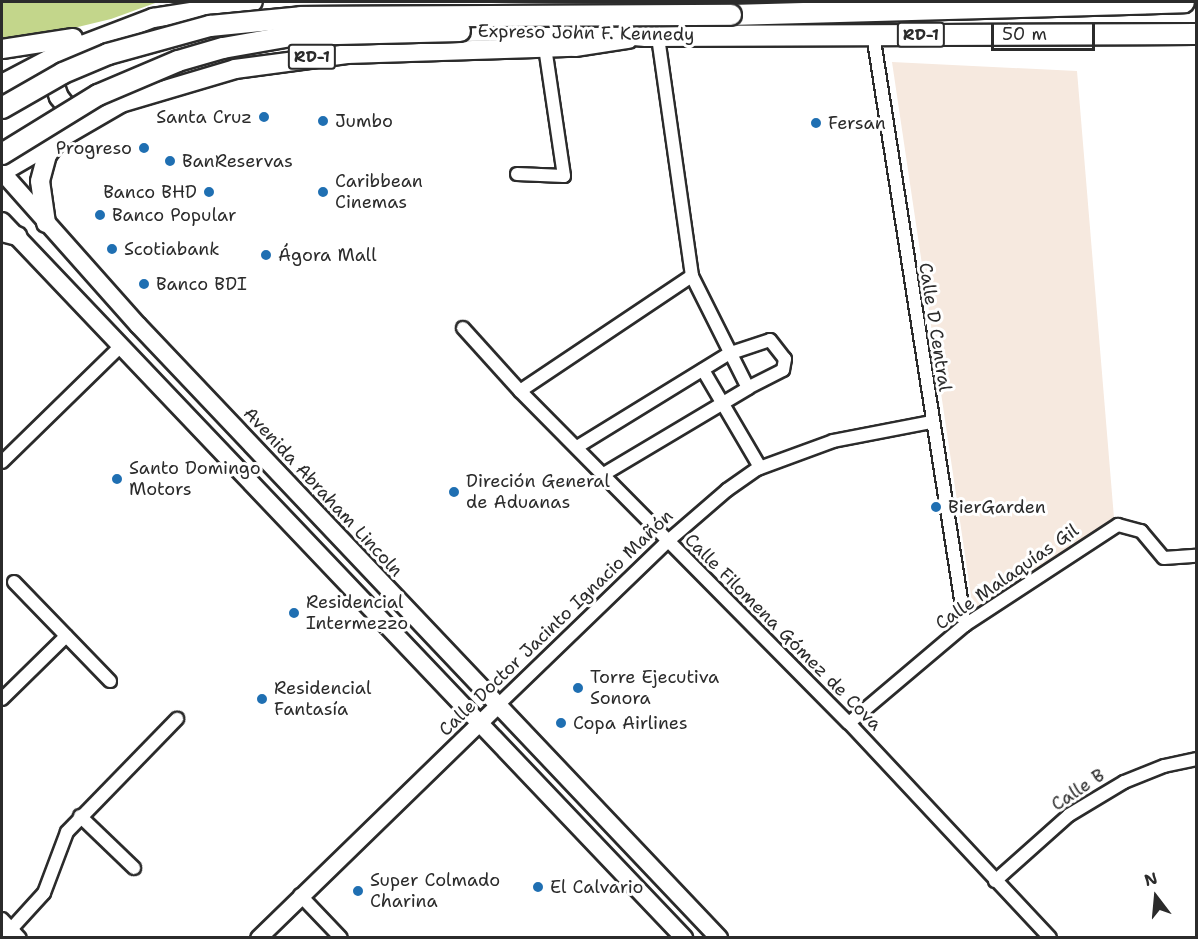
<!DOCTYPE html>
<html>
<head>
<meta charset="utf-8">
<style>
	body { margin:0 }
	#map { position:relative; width:1198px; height:939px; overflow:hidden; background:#fff; font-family:"Shantell Sans",sans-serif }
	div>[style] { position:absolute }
	.built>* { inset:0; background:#f6e9df }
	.green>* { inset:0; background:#c3d68b }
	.roads { filter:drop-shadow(2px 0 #2b2b2b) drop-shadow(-2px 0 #2b2b2b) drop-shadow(0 2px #2b2b2b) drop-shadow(0 -2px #2b2b2b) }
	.minor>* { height:12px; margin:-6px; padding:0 6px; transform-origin:6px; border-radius:6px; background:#fff }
	.tertiary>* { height:15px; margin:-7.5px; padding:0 7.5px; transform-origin:7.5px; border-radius:7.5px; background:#fff }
	.secondary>* { height:16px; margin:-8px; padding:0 8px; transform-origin:8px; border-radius:8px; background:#fff }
	.primary>* { height:18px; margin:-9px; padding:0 9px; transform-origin:9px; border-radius:9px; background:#fff }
	.trunk>* { height:20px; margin:-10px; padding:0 10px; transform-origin:10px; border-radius:10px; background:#fff }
	.bridges { filter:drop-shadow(2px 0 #2b2b2b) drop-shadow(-2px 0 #2b2b2b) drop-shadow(0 2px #2b2b2b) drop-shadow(0 -2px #2b2b2b) }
	.trunk-bridge>* { height:20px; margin:-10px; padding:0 10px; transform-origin:10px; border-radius:10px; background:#fff }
	.dots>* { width:16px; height:16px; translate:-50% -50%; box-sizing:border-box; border:3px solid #fff; border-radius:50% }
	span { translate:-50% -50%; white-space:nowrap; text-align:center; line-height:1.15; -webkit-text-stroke:6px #fff; paint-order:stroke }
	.shield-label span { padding:2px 4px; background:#fff; border:2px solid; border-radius:4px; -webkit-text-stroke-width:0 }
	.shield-label { font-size:16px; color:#2b2b2b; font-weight:700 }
	.street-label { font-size:18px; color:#2b2b2b }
	.poi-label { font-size:18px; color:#2b2b2b }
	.right { translate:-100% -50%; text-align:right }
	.left { translate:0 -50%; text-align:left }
	.frame { position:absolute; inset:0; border:3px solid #2b2b2b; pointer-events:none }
	.north { position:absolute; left:1126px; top:867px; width:60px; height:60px; -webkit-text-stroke:4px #fff; paint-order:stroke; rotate:344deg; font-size:16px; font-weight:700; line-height:24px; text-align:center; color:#2b2b2b }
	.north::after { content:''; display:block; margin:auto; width:21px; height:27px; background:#2b2b2b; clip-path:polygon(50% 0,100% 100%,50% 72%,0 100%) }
	.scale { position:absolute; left:991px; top:24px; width:104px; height:27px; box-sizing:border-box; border:3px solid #2b2b2b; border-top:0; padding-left:8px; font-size:18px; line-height:21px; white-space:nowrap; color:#2b2b2b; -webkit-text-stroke:4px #fff; paint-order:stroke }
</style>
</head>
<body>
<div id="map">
	<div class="built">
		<i style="clip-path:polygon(892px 62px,1077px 71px,1114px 518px,973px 609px)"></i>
	</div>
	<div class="green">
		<i style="clip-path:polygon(2px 2px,158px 2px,111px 19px,28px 39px,2px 39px)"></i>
	</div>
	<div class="roads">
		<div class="minor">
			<i style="left:873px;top:34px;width:598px;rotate:81.15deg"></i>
			<i style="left:517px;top:174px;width:47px;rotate:2.4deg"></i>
			<i style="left:564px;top:176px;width:129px;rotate:-98.4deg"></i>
			<i style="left:463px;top:328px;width:85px;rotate:47.9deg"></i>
			<i style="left:520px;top:391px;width:467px;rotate:45.3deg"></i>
			<i style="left:849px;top:723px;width:294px;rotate:46.9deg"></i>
			<i style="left:703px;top:370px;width:113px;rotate:59.6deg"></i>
			<i style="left:520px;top:391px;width:207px;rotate:-33.8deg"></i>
			<i style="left:577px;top:447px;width:177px;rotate:-31.6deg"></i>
			<i style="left:728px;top:354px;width:44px;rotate:-18.4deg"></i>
			<i style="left:770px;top:340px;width:24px;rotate:52deg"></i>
			<i style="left:785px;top:359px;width:11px;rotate:100deg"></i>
			<i style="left:783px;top:370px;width:39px;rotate:153deg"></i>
			<i style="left:2px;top:462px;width:166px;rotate:-44.3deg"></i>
			<i style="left:604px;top:474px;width:168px;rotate:-30.8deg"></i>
			<i style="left:748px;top:388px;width:125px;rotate:-116.6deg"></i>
			<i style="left:692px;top:276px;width:242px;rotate:-98.1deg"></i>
			<i style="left:14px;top:582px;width:138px;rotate:45.9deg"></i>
			<i style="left:2px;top:699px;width:90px;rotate:-44.5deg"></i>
			<i style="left:498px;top:705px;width:236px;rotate:-44deg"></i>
			<i style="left:668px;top:541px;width:78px;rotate:-40.8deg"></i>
			<i style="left:727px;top:490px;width:37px;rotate:-35deg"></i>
			<i style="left:757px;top:469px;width:81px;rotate:-20.2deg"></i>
			<i style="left:833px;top:441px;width:100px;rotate:-11deg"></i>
			<i style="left:849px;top:723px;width:152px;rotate:-40.2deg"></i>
			<i style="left:965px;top:625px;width:183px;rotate:-33.2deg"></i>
			<i style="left:1118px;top:525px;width:24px;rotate:15deg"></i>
			<i style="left:1141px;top:531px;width:35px;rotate:50deg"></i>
			<i style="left:1164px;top:558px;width:32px;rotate:-4deg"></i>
			<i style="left:80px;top:816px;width:75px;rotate:43.9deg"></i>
			<i style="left:995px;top:881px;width:99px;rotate:-41.7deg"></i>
			<i style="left:1069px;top:815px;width:64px;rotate:-31deg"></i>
			<i style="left:1124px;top:782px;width:43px;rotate:-21.8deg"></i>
			<i style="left:1164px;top:766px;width:33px;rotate:-12deg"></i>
			<i style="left:300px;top:895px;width:59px;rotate:46.4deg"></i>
			<i style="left:2px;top:919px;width:26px;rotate:47deg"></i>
			<i style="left:3px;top:938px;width:61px;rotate:-47.7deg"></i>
			<i style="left:44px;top:893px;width:65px;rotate:-69.3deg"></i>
			<i style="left:67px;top:832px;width:158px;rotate:-45.8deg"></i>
		</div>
		<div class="tertiary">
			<i style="left:258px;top:938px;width:334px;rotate:-44.2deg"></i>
		</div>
		<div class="secondary">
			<i style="left:2px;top:172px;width:205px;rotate:48.4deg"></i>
			<i style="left:138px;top:325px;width:845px;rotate:46.54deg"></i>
			<i style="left:2px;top:221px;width:990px;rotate:46.43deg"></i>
		</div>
		<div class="primary">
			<i style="left:2px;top:49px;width:72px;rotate:-8.8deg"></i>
			<i style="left:55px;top:66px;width:11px;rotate:105deg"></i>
			<i style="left:52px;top:77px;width:21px;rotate:71deg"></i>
			<i style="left:59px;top:97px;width:11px;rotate:52deg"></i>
			<i style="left:66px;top:106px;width:20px;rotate:15deg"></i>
			<i style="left:2px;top:84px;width:64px;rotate:-27.8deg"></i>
			<i style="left:59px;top:54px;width:101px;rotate:-21deg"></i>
			<i style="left:153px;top:18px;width:101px;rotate:-9.1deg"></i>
			<i style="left:2px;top:172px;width:138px;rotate:-30.1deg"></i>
			<i style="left:121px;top:103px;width:119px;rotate:-16.6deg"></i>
			<i style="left:235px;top:69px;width:113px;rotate:-7.6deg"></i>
			<i style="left:347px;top:54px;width:228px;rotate:-1.8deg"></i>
			<i style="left:575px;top:47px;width:54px;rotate:-8.6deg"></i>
			<i style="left:46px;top:223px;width:42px;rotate:-98.1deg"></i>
			<i style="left:40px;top:181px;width:27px;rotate:-75deg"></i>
			<i style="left:47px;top:155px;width:19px;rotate:-54deg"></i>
			<i style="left:2px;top:232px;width:16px;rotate:15deg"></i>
		</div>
		<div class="trunk">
			<i style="left:731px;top:15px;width:453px;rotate:-1.6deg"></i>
			<i style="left:460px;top:31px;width:116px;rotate:-0.5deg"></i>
			<i style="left:576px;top:30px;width:70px;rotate:4.9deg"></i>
			<i style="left:646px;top:36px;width:550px;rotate:-0.21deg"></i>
		</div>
	</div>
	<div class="bridges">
		<div class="trunk-bridge">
			<i style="left:2px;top:108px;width:70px;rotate:-29.8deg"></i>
			<i style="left:63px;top:73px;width:49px;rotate:-22.9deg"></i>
			<i style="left:108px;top:54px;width:106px;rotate:-15.4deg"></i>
			<i style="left:210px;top:26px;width:91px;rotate:-5.6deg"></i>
			<i style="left:301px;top:17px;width:430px;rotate:-0.3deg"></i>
			<i style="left:2px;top:154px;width:113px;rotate:-31.6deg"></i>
			<i style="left:98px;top:95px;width:87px;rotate:-23deg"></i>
			<i style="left:178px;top:61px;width:47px;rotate:-16.1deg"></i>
			<i style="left:223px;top:48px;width:75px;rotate:-10deg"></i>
			<i style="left:297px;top:35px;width:163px;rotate:-1.4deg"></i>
		</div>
	</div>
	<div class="dots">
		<i style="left:264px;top:117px;background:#1f6fb2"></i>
		<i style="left:323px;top:121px;background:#1f6fb2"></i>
		<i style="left:816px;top:123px;background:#1f6fb2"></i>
		<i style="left:144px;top:148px;background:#1f6fb2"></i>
		<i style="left:170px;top:161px;background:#1f6fb2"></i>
		<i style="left:209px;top:192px;background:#1f6fb2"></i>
		<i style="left:323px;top:192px;background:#1f6fb2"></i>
		<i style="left:100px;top:215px;background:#1f6fb2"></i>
		<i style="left:112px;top:249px;background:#1f6fb2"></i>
		<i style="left:266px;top:255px;background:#1f6fb2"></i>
		<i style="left:144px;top:284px;background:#1f6fb2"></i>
		<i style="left:117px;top:479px;background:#1f6fb2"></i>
		<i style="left:454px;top:492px;background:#1f6fb2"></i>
		<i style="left:936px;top:507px;background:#1f6fb2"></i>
		<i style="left:294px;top:613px;background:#1f6fb2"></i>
		<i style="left:578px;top:688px;background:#1f6fb2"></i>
		<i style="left:262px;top:699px;background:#1f6fb2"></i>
		<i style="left:561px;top:723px;background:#1f6fb2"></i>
		<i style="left:538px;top:887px;background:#1f6fb2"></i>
		<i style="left:358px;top:891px;background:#1f6fb2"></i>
	</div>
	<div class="shield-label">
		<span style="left:921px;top:35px">RD-1</span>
		<span style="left:312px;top:57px">RD-1</span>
	</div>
	<div class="street-label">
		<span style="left:586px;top:33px;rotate:1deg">Expreso John F. Kennedy</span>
		<span style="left:935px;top:327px;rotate:81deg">Calle D Central</span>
		<span style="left:323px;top:492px;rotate:47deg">Avenida Abraham Lincoln</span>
		<span style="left:1007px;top:577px;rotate:-35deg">Calle Malaquías Gil</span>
		<span style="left:556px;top:623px;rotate:-44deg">Calle Doctor Jacinto Ignacio Mañón</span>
		<span style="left:783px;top:632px;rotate:45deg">Calle Filomena Gómez de Cova</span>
		<span style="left:1078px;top:790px;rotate:-34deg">Calle B</span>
	</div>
	<div class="poi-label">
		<span class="right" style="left:252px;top:117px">Santa Cruz</span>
		<span class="left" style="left:335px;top:121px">Jumbo</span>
		<span class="left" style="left:828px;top:123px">Fersan</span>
		<span class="right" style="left:132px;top:148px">Progreso</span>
		<span class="left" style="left:182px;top:161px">BanReservas</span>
		<span class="left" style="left:335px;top:192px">Caribbean<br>Cinemas</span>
		<span class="right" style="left:197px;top:192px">Banco BHD</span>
		<span class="left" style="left:112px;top:215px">Banco Popular</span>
		<span class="left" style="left:124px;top:249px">Scotiabank</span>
		<span class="left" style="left:278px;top:255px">Ágora Mall</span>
		<span class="left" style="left:156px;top:284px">Banco BDI</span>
		<span class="left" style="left:129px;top:479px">Santo Domingo<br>Motors</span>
		<span class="left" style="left:466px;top:492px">Direción General<br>de Aduanas</span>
		<span class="left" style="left:948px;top:507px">BierGarden</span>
		<span class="left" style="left:306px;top:613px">Residencial<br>Intermezzo</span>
		<span class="left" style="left:590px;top:688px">Torre Ejecutiva<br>Sonora</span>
		<span class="left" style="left:274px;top:699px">Residencial<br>Fantasía</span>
		<span class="left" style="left:573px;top:723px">Copa Airlines</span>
		<span class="left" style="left:370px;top:891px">Super Colmado<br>Charina</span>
		<span class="left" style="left:550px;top:887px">El Calvario</span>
	</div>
	<div class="frame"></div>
	<div class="north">N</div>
	<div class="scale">50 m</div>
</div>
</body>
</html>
